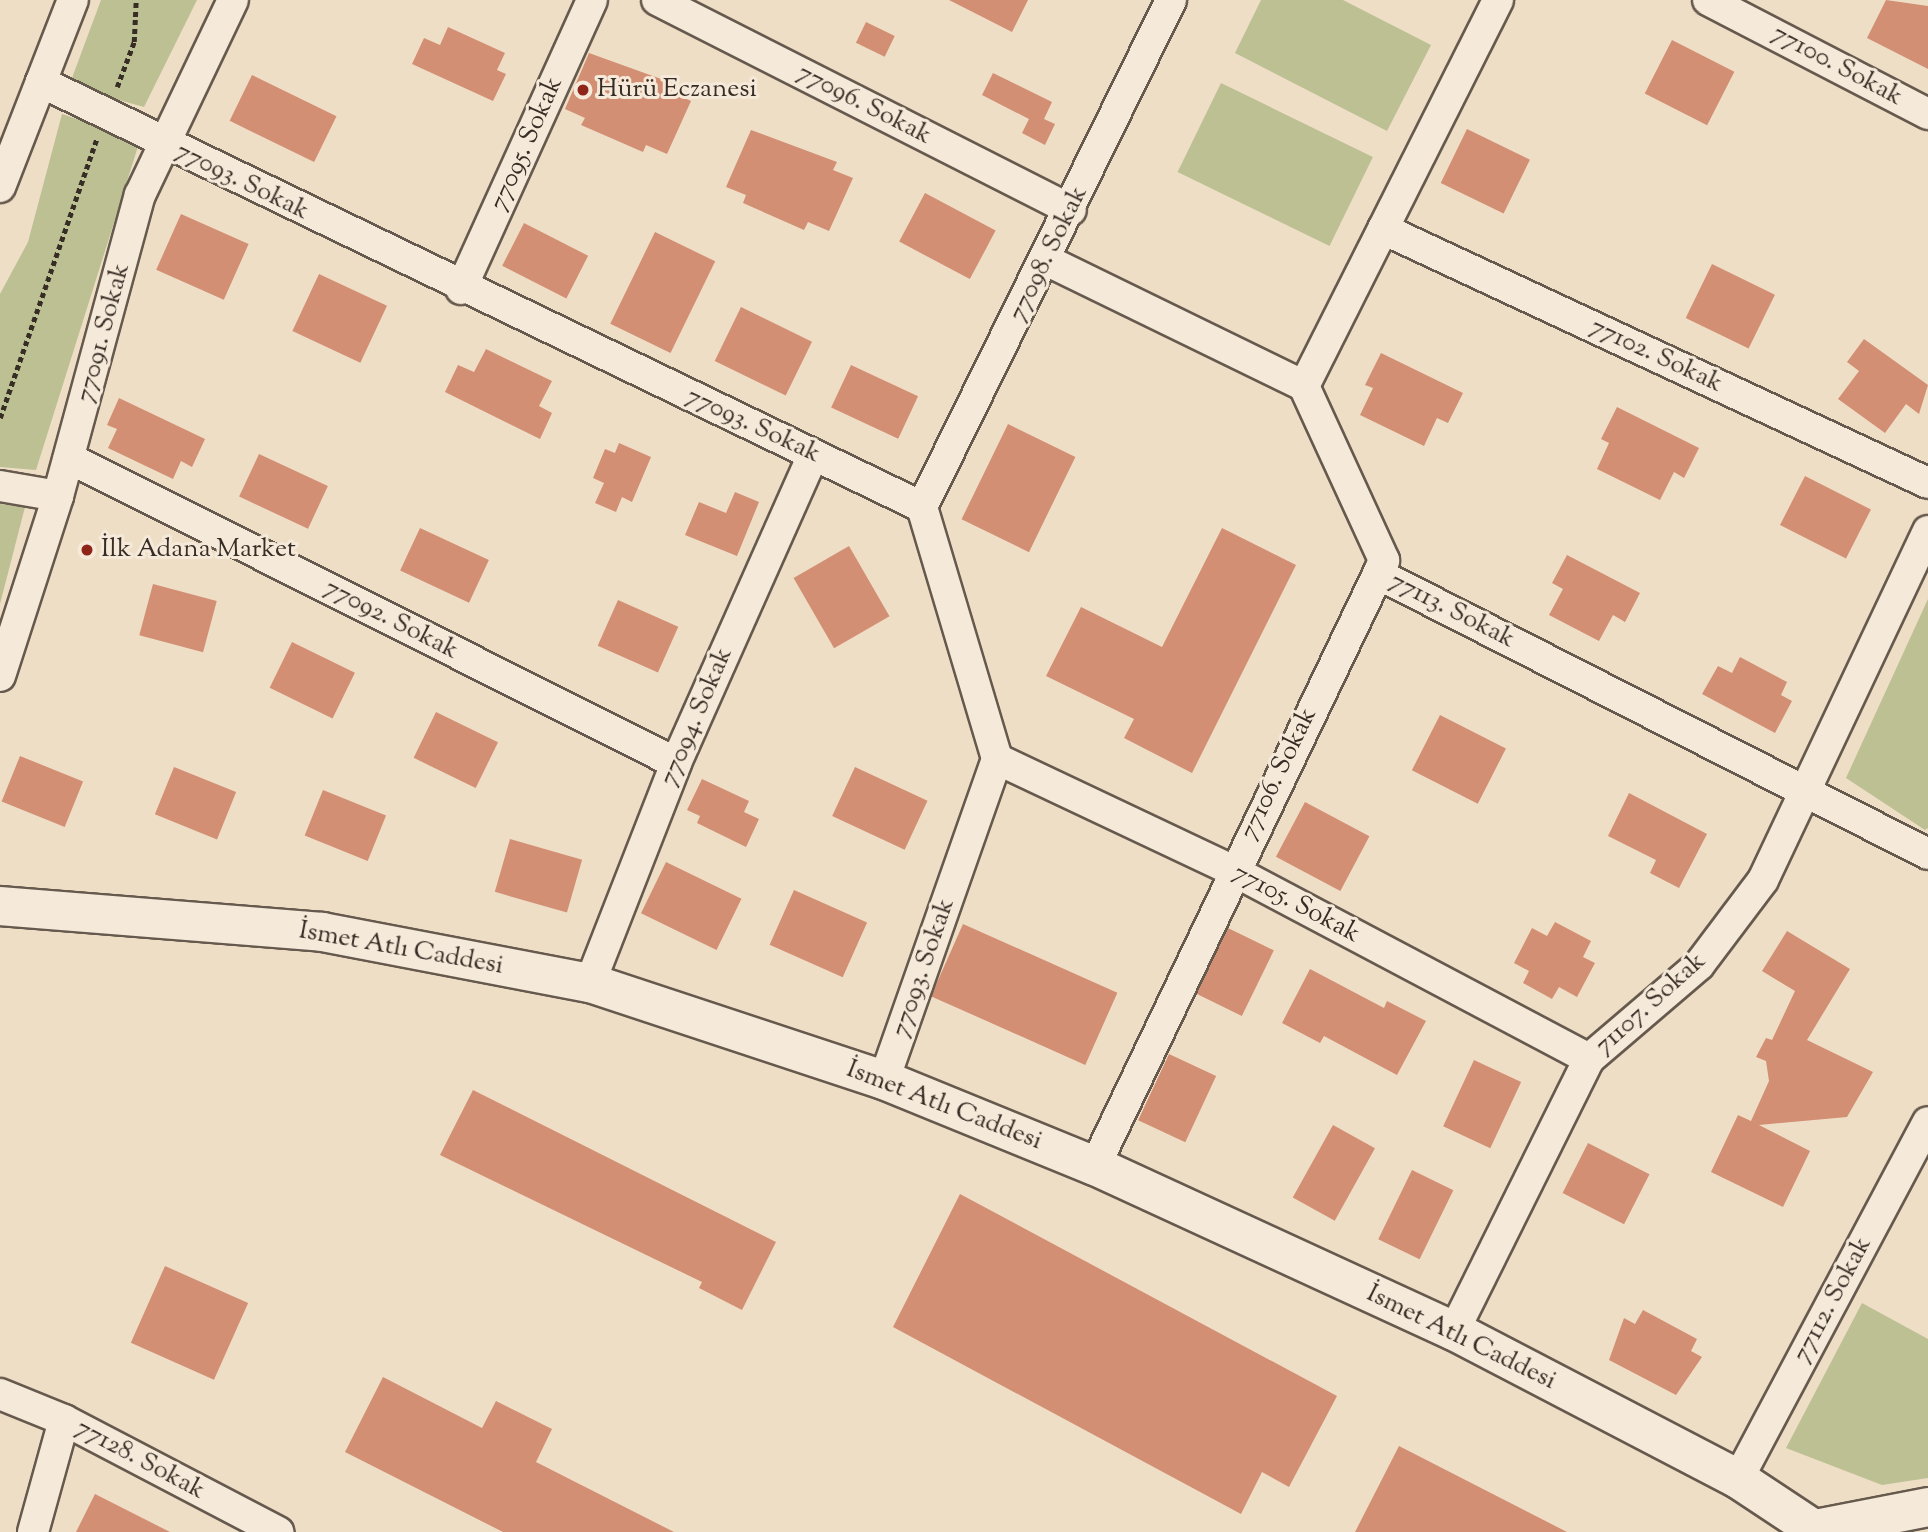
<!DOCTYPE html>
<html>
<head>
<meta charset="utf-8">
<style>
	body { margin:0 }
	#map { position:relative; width:1928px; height:1532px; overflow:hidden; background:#efdec6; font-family:"Sorts Mill Goudy",serif }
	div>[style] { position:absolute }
	.green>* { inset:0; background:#bcc093; transform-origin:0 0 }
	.building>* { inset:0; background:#d28f74; transform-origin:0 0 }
	.path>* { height:4.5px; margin-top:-2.25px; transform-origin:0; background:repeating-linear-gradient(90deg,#382d25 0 5px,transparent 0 8.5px) }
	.roads { filter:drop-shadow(2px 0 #66594d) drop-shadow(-2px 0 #66594d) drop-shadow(0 2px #66594d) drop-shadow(0 -2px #66594d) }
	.street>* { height:30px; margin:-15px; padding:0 15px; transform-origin:15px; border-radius:15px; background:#f5eada }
	.secondary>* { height:38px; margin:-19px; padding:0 19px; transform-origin:19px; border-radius:19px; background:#f5eada }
	.dots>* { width:19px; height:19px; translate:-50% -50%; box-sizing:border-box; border:4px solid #f5eada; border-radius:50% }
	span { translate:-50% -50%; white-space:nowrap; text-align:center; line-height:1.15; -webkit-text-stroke:6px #f5eada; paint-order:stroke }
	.street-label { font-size:26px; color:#382d25 }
	.poi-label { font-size:26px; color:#382d25 }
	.left { translate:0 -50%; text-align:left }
</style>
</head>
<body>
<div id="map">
	<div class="green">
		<i style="clip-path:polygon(101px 0,197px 0,144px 107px,69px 86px)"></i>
		<i style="clip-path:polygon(1261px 0,1343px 0,1431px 45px,1387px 131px,1235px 53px)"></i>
		<i style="left:1221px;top:83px;width:169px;height:99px;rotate:26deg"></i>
		<i style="clip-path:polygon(62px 114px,140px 140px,36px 470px,0 467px,0 294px,28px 242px)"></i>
		<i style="clip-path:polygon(0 504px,25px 507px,0 604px)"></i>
		<i style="clip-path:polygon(1928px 599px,1928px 828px,1925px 830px,1846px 778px)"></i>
		<i style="clip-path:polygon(1862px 1303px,1928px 1339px,1928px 1478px,1882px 1485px,1786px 1448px)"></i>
	</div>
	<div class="building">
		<i style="clip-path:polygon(949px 0,1028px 0,1012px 32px)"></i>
		<i style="clip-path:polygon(1886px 0,1928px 6px,1928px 69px,1867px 38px)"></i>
		<i style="left:866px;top:22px;width:32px;height:23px;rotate:26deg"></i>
		<i style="clip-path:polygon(448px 27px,505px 53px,497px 70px,506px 74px,493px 101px,412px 64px,424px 38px,440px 45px)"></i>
		<i style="left:1672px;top:40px;width:70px;height:60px;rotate:27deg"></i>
		<i style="clip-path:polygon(589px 53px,675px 84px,671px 92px,691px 101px,667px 154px,646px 145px,643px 152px,581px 125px,585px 118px,565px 109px)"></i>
		<i style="clip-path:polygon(993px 73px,1052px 102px,1044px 119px,1055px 124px,1045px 145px,1022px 133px,1029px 119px,982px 95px)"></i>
		<i style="left:252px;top:75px;width:94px;height:51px;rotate:26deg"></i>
		<i style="left:1467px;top:129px;width:70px;height:60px;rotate:26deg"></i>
		<i style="clip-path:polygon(751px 130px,837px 162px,833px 170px,853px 178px,829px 231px,808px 222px,804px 230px,743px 203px,746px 195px,726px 187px)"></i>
		<i style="left:925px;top:193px;width:80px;height:55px;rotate:28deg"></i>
		<i style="left:181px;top:214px;width:74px;height:61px;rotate:24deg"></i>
		<i style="left:524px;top:223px;width:72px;height:48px;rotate:27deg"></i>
		<i style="left:655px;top:232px;width:67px;height:102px;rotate:26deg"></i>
		<i style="left:1712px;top:264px;width:70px;height:60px;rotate:26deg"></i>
		<i style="left:319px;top:274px;width:75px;height:63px;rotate:25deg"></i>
		<i style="left:741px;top:307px;width:79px;height:60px;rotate:26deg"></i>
		<i style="clip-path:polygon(1864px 339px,1928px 385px,1919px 414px,1906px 404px,1885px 433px,1838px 399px,1859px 371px,1847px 362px)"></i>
		<i style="clip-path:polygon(486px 349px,552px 381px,539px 406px,552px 413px,540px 439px,445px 392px,458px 365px,474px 372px)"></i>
		<i style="clip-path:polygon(1381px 353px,1463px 393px,1448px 423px,1437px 418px,1424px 446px,1360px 415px,1373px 388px,1365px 385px)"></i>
		<i style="left:851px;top:365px;width:74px;height:47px;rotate:25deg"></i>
		<i style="clip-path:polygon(119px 398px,205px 439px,192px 467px,181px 461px,173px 479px,108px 448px,117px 429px,107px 425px)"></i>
		<i style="clip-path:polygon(1617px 407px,1699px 448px,1684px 478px,1674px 472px,1660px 500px,1597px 469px,1609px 443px,1601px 439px)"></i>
		<i style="left:1008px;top:424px;width:75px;height:106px;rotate:26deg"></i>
		<i style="clip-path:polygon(619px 443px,651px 457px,632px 502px,622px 497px,616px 512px,595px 503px,604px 483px,593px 478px,605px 449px,615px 453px)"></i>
		<i style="left:259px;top:454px;width:76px;height:47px;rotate:25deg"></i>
		<i style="left:1805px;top:476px;width:74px;height:55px;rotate:27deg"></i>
		<i style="clip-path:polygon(735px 492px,759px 502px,737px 556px,685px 535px,699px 502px,726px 513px)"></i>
		<i style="left:420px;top:528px;width:76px;height:47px;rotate:25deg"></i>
		<i style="clip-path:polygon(1222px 528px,1296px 565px,1192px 773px,1124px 738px,1134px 719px,1046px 676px,1081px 607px,1162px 647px)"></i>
		<i style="left:849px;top:546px;width:81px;height:64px;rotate:60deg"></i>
		<i style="clip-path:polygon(1567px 555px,1640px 593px,1625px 622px,1613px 615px,1599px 641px,1549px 615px,1563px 589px,1552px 583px)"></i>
		<i style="left:153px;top:584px;width:66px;height:53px;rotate:15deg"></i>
		<i style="left:618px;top:600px;width:66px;height:50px;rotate:24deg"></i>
		<i style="left:292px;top:642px;width:70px;height:51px;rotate:26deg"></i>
		<i style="clip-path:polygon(1740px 657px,1787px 682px,1781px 695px,1792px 701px,1775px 733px,1702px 694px,1718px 666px,1732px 673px)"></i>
		<i style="left:436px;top:712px;width:69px;height:51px;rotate:26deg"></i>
		<i style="left:1440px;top:715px;width:74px;height:62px;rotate:27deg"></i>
		<i style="left:20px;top:756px;width:68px;height:49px;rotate:22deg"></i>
		<i style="left:174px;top:767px;width:67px;height:51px;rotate:22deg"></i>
		<i style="left:855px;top:767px;width:80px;height:54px;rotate:25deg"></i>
		<i style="clip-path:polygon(702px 779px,749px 801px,744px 812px,759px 819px,746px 847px,697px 823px,700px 816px,687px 810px)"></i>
		<i style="left:323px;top:790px;width:68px;height:49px;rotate:22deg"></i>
		<i style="clip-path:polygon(1629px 793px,1707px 834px,1679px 888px,1650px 873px,1656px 860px,1608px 836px)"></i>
		<i style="left:1305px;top:802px;width:73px;height:62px;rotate:28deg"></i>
		<i style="left:510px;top:839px;width:75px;height:55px;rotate:16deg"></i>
		<i style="left:666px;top:862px;width:84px;height:57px;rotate:26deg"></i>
		<i style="left:794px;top:890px;width:80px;height:60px;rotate:24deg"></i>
		<i style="clip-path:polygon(1555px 922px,1591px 941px,1583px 957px,1595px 963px,1577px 997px,1559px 987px,1552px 999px,1523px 983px,1529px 971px,1514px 963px,1532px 928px,1547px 936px)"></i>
		<i style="left:963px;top:924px;width:169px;height:79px;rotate:24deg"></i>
		<i style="left:1228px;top:928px;width:51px;height:73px;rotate:26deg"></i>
		<i style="clip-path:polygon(1787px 931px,1850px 969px,1807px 1040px,1873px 1072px,1847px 1117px,1759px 1125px,1810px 1151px,1783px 1207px,1711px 1172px,1738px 1115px,1751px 1121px,1769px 1081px,1766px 1061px,1756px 1057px,1766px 1038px,1772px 1040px,1795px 991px,1762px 971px)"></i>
		<i style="clip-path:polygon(1310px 969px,1384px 1008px,1387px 1001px,1426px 1021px,1397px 1075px,1324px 1036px,1320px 1043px,1282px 1023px)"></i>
		<i style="left:1169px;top:1054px;width:52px;height:73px;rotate:25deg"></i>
		<i style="left:1474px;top:1060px;width:52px;height:73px;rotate:25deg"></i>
		<i style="clip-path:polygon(473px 1090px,776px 1242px,742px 1310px,699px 1288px,702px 1282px,440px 1155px)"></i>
		<i style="left:1333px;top:1125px;width:48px;height:83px;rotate:29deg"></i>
		<i style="left:1588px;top:1143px;width:69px;height:56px;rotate:27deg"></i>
		<i style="left:1412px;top:1170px;width:46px;height:77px;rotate:26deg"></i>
		<i style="clip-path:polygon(960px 1194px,1337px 1396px,1289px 1487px,1262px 1472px,1241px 1514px,893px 1327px)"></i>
		<i style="left:165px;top:1266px;width:91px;height:84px;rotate:24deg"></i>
		<i style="clip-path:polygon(1643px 1310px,1697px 1339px,1691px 1351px,1702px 1357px,1676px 1395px,1609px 1360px,1624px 1318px,1635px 1324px)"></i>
		<i style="clip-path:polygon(383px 1377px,482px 1428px,496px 1401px,552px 1429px,536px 1462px,674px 1532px,503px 1532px,345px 1452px)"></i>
		<i style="clip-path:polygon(1399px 1446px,1567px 1532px,1355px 1532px)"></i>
		<i style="clip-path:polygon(95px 1494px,170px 1532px,76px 1532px)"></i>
	</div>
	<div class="path">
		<i style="left:117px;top:87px;width:48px;rotate:-69.3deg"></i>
		<i style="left:134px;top:42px;width:42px;rotate:-87.3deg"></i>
		<i style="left:0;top:418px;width:296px;rotate:-70.9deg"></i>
	</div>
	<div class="roads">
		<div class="street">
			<i style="left:657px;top:0;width:464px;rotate:26.9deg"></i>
			<i style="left:1708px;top:0;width:248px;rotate:27.4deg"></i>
			<i style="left:41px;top:82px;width:978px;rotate:25.75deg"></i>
			<i style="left:922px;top:507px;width:263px;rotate:73.4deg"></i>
			<i style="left:997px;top:759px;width:340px;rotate:109.4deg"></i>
			<i style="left:0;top:187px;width:201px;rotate:-68.7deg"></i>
			<i style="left:1383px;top:229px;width:601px;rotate:24.99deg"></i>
			<i style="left:1046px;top:260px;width:287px;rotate:26deg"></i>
			<i style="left:1304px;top:386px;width:192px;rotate:65.3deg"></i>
			<i style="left:1384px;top:560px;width:15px;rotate:113deg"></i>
			<i style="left:1378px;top:574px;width:617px;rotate:26.98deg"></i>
			<i style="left:461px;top:289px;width:317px;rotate:-65.6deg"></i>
			<i style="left:1304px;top:386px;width:432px;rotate:-63.3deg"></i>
			<i style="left:69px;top:458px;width:679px;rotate:26.68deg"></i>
			<i style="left:0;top:486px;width:59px;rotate:9.8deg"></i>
			<i style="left:922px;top:507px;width:565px;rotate:-63.84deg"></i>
			<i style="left:0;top:676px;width:189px;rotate:-72.1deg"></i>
			<i style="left:58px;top:496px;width:312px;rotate:-74.8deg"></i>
			<i style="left:140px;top:195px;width:216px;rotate:-64.5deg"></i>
			<i style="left:997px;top:759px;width:260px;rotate:25.3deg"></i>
			<i style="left:1232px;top:870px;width:404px;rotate:27.9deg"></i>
			<i style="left:590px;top:983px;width:236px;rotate:-68.6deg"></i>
			<i style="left:676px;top:763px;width:337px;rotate:-66deg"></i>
			<i style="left:1095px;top:1166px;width:656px;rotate:-64.45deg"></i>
			<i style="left:1454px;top:1331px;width:304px;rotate:-63.6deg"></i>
			<i style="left:1589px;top:1059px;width:145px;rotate:-40.5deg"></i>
			<i style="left:1699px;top:965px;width:106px;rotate:-53deg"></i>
			<i style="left:1763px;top:880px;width:386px;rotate:-64.7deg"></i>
			<i style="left:0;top:1394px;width:69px;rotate:22.1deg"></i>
			<i style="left:64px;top:1420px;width:242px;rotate:27.6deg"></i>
			<i style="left:1738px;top:1479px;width:404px;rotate:-62deg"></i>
			<i style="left:33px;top:1532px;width:116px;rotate:-74.5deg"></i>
		</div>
		<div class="secondary">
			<i style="left:0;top:906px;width:323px;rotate:4.6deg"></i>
			<i style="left:322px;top:932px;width:273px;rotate:10.8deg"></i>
			<i style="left:590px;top:983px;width:310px;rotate:18.3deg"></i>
			<i style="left:884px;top:1080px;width:228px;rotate:22.2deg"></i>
			<i style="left:1095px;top:1166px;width:395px;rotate:24.7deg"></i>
			<i style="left:1454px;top:1331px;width:320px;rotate:27.5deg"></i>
			<i style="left:1738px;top:1479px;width:96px;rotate:33.5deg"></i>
			<i style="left:1816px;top:1529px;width:114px;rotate:-11.1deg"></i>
		</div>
	</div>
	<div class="dots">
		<i style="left:583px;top:90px;background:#8f2418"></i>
		<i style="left:87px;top:550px;background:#8f2418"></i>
	</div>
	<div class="street-label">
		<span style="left:1837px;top:66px;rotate:28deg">77100. Sokak</span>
		<span style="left:864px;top:105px;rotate:27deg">77096. Sokak</span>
		<span style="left:527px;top:144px;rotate:-66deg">77095. Sokak</span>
		<span style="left:242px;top:182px;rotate:26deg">77093. Sokak</span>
		<span style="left:1049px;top:254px;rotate:-64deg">77098. Sokak</span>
		<span style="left:104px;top:333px;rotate:-75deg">77091. Sokak</span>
		<span style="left:1656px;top:356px;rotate:25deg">77102. Sokak</span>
		<span style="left:753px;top:426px;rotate:25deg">77093. Sokak</span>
		<span style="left:1452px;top:611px;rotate:27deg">77113. Sokak</span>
		<span style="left:391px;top:620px;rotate:27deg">77092. Sokak</span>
		<span style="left:697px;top:717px;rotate:-67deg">77094. Sokak</span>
		<span style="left:1279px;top:774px;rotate:-64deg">77106. Sokak</span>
		<span style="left:1296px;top:904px;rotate:28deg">77105. Sokak</span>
		<span style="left:401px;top:949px;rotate:10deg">İsmet Atlı Caddesi</span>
		<span style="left:924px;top:968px;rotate:-71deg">77093. Sokak</span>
		<span style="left:1651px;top:1004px;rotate:-42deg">71107. Sokak</span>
		<span style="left:944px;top:1106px;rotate:21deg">İsmet Atlı Caddesi</span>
		<span style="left:1833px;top:1300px;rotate:-62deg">77112. Sokak</span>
		<span style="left:1461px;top:1338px;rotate:26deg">İsmet Atlı Caddesi</span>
		<span style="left:140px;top:1460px;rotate:28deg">77128. Sokak</span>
	</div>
	<div class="poi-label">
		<span class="left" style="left:597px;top:90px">Hürü Eczanesi</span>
		<span class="left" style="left:101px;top:550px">İlk Adana Market</span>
	</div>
</div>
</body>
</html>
